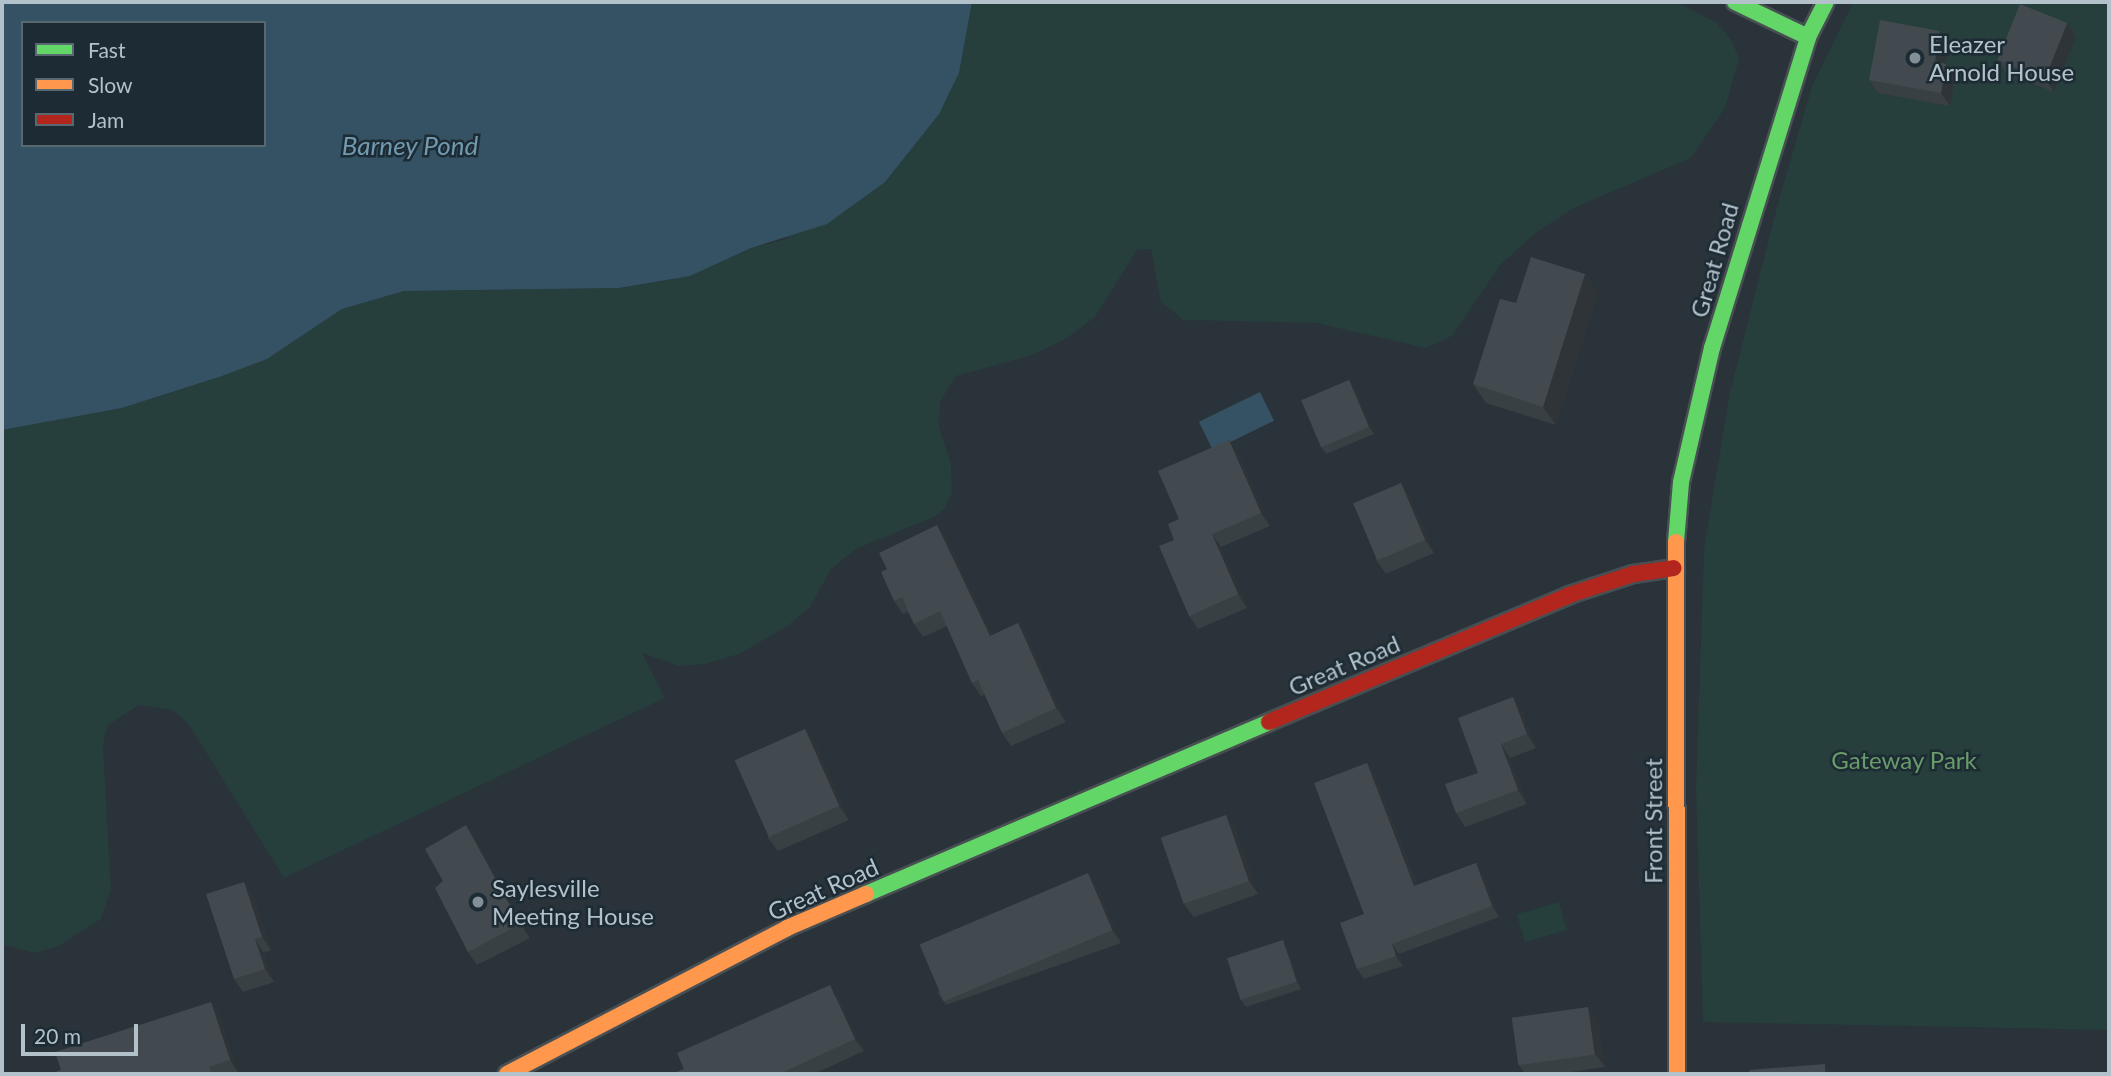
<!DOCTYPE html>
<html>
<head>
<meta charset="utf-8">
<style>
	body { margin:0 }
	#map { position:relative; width:2111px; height:1076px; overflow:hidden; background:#293339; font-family:Lato,sans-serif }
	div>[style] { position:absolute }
	.green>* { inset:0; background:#263e3c; transform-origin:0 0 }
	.water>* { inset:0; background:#345263; transform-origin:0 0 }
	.roads { filter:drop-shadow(2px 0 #484f53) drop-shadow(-2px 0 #484f53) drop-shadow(0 2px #484f53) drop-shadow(0 -2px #484f53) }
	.fast>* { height:16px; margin:-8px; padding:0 8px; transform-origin:8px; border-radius:8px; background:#63d668 }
	.slow>* { height:16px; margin:-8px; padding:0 8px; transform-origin:8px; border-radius:8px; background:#ff974d }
	.jam>* { height:16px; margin:-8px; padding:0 8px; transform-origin:8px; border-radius:8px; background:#b3261e }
	.wall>* { inset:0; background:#394044 }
	.shaded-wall>* { inset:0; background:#2e3437 }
	.building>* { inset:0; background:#424a4f; transform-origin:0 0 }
	.dots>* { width:19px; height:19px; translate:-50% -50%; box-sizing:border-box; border:4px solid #1c2b34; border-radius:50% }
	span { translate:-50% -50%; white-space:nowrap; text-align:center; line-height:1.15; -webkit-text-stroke:5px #1c2b34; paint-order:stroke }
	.poi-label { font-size:24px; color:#b3c1ca }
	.left { translate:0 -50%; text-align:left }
	.street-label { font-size:24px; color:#b3c1ca }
	.park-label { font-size:24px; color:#699c69 }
	.water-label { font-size:26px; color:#7199af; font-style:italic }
	.frame { position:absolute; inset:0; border:4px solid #b3c1ca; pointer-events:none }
	.legend { position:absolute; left:21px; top:21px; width:245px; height:126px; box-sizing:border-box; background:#1c2b34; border:2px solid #586770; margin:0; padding:9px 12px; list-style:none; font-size:21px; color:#b3c1ca }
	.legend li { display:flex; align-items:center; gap:14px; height:35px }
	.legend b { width:35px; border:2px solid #586770 }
	.scale { position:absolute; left:21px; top:1024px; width:117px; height:32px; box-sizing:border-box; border:4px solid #b3c1ca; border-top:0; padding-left:9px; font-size:21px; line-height:24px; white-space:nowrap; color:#b3c1ca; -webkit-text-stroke:5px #1c2b34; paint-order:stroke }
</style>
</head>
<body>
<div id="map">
	<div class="green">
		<i style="clip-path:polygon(972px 2px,1677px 2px,1717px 23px,1732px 41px,1739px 59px,1725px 108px,1691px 158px,1574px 208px,1537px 232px,1501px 264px,1452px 336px,1426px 348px,1316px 323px,1183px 320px,1161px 302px,1151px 249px,1137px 250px,1095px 317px,1064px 340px,1029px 356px,956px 376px,940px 402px,939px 427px,951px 464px,952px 493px,945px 508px,934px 517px,856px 549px,831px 569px,810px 607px,785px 628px,739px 654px,705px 664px,679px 666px,642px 653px,665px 698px,284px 878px,188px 723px,173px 710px,139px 705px,108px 725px,103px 745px,111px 890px,101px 919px,57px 947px,33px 953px,2px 944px,2px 430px,122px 408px,222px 376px,267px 359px,342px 309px,404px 291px,619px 288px,690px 276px,751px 248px,786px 239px,959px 73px)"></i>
		<i style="clip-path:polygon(1853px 2px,2109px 2px,2109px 1030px,1703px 1022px,1696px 789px,1704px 549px,1730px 392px,1778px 203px,1812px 86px)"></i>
		<i style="left:1559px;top:902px;width:29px;height:44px;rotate:74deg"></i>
	</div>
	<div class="water">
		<i style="clip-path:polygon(evenodd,2px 2px,972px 2px,959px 73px,939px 114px,885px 182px,827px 224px,751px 248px,690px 276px,619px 288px,404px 291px,342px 309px,267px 359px,222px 376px,122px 408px,2px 430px,2px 2px,23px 23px,264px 23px,264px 145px,23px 145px,23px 23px)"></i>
		<i style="left:1260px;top:392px;width:32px;height:68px;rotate:64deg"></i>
	</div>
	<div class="roads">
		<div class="fast">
			<i style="left:1735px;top:2px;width:81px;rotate:25.6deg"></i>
			<i style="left:1676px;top:542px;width:60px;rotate:-85.2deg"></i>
			<i style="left:1681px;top:482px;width:138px;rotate:-77deg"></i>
			<i style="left:1712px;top:348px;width:325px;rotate:-72.8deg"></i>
			<i style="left:1808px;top:37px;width:39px;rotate:-63deg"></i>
			<i style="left:866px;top:894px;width:438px;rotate:-23.1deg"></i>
		</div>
		<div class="slow">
			<i style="left:1676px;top:542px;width:532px;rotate:89.89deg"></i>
			<i style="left:507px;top:1074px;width:316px;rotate:-27.5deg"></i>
			<i style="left:787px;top:928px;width:86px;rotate:-23.3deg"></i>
		</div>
		<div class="jam">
			<i style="left:1269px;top:722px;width:326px;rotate:-22.9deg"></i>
			<i style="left:1569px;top:595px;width:67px;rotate:-18.2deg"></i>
			<i style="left:1633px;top:574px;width:41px;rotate:-8.3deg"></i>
		</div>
	</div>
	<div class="wall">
		<i style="clip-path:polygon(2067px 23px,2076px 37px,2054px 92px,2006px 73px,1997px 59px)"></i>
		<i style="clip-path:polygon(1949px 45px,1946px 64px,1955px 77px,1950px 106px,1878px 93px,1869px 80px)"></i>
		<i style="clip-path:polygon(1585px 274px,1598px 293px,1556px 425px,1486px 403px,1473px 384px,1516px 303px)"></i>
		<i style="clip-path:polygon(1349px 380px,1354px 387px,1374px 434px,1326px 454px,1321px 447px)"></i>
		<i style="clip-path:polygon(1229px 440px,1238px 453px,1270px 526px,1221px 547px,1247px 608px,1198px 629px,1189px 616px,1174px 540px,1179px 519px)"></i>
		<i style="clip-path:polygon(1401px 483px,1410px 496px,1434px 553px,1386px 574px,1376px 560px)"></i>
		<i style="clip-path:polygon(947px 538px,992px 635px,1018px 623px,1027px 636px,1066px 722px,1011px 746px,1002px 733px,985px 694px,981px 696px,972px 683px,947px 626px,923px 637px,914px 624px,908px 612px,903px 614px,894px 601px)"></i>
		<i style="clip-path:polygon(1513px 697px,1522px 711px,1536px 748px,1510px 758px,1527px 804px,1465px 827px,1456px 813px,1478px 773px)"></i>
		<i style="clip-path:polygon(805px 729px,815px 743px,849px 820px,778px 851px,768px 838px)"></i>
		<i style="clip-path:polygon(1367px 763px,1374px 773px,1417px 885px,1476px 863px,1483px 874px,1499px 917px,1399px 954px,1403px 966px,1364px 979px,1357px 969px,1364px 914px)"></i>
		<i style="clip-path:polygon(1226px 815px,1235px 828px,1258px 894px,1194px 917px,1184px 904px)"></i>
		<i style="clip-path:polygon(475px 838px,530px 938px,477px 965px,468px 952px,443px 881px)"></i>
		<i style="clip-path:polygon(244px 882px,253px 895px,271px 950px,264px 953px,274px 982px,243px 992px,234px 979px)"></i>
		<i style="clip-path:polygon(1097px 886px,1121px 943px,946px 1005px,937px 992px)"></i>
		<i style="clip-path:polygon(1287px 947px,1301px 989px,1246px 1007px,1241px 1000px)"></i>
		<i style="clip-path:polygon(838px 997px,864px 1051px,814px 1074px,672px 1074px)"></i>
		<i style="clip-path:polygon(211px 1002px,219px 1015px,238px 1073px,234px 1074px,51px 1074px)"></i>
		<i style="clip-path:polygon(1588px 1007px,1598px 1020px,1605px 1067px,1557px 1074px,1525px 1074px,1519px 1065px)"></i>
	</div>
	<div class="shaded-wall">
		<i style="clip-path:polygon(2067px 23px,2076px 37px,2054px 92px,2045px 79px)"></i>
		<i style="clip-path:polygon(1940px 31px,1949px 45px,1944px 74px,1935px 61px)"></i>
		<i style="clip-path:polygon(1946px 64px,1955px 77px,1950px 106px,1941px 93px)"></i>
		<i style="clip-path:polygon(1585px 274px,1598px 293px,1556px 425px,1543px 407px)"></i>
		<i style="clip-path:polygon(1349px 380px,1354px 387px,1374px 434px,1369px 427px)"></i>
		<i style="clip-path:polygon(1229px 440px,1238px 453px,1270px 526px,1261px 513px)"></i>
		<i style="clip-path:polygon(1401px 483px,1410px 496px,1434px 553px,1425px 540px)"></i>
		<i style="clip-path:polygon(937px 525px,947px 538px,999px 649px,990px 636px)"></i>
		<i style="clip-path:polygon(1212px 534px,1221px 547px,1247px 608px,1238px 594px)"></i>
		<i style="clip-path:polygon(1018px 623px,1027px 636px,1066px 722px,1056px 708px)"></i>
		<i style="clip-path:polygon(1513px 697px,1522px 711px,1536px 748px,1527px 734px)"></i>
		<i style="clip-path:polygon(805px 729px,815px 743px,849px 820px,839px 806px)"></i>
		<i style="clip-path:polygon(1501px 744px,1510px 758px,1527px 804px,1518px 790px)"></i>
		<i style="clip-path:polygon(1367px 763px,1374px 773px,1421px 897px,1414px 886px)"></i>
		<i style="clip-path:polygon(1226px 815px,1235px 828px,1258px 894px,1249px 881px)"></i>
		<i style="clip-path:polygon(466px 825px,475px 838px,530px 938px,520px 924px)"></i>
		<i style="clip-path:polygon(1476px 863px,1483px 874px,1499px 917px,1492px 906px)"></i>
		<i style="clip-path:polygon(1088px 873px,1097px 886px,1121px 943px,1112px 930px)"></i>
		<i style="clip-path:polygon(244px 882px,253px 895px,271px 950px,262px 937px)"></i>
		<i style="clip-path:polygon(255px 939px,264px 953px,274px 982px,265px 969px)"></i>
		<i style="clip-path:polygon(1283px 940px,1287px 947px,1301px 989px,1297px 982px)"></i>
		<i style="clip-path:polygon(1392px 944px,1399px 954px,1403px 966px,1396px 956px)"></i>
		<i style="clip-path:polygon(830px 985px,838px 997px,864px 1051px,855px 1039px)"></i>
		<i style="clip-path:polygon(211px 1002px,219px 1015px,238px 1073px,230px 1060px)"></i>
		<i style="clip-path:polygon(1588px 1007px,1598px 1020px,1605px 1067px,1595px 1054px)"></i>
		<i style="clip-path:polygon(1825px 1064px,1832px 1074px,1825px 1074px)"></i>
	</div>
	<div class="building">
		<i style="left:2020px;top:4px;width:51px;height:60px;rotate:22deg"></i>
		<i style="clip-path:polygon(1880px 20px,1940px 31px,1935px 61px,1946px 64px,1941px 93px,1869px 80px)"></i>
		<i style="clip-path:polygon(1531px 257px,1585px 274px,1543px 407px,1473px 384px,1500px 299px,1516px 303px)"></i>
		<i style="left:1349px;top:380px;width:51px;height:52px;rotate:67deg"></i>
		<i style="clip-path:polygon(1229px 440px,1261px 513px,1212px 534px,1238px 594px,1189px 616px,1159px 546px,1174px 540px,1168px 524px,1179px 519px,1158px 471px)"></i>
		<i style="left:1401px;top:483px;width:62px;height:52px;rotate:67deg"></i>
		<i style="clip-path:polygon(937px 525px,990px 636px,1018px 623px,1056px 708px,1002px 733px,978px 680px,972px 683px,940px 611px,914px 624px,902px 597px,894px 601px,881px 572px,887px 569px,879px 553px)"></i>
		<i style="clip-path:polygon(1513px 697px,1527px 734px,1501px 744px,1518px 790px,1456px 813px,1445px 784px,1478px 773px,1458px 718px)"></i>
		<i style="left:805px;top:729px;width:84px;height:77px;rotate:66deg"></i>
		<i style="clip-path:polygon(1367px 763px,1414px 886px,1476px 863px,1492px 906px,1392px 944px,1396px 956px,1357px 969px,1340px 923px,1364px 914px,1314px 783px)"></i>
		<i style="left:1226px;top:815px;width:70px;height:69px;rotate:71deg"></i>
		<i style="clip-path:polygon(466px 825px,520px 924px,468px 952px,435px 888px,443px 881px,425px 849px)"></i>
		<i style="left:1088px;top:873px;width:62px;height:183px;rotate:67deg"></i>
		<i style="clip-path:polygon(244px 882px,262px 937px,255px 939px,265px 969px,234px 979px,206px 894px)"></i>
		<i style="left:1283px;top:940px;width:44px;height:59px;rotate:72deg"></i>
		<i style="clip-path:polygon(830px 985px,855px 1039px,779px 1074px,672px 1074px,684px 1069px,677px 1053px)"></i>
		<i style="clip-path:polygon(211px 1002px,230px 1060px,209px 1067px,212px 1074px,51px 1074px,61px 1070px,55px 1052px)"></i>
		<i style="left:1588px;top:1007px;width:48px;height:77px;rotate:82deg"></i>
		<i style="clip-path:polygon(1825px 1064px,1825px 1074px,1750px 1074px,1749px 1070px)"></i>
	</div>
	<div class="dots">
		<i style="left:1915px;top:58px;background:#838f97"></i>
		<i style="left:478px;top:902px;background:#838f97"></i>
	</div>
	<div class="poi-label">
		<span class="left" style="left:1929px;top:58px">Eleazer<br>Arnold House</span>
		<span class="left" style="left:492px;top:902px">Saylesville<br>Meeting House</span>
	</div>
	<div class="street-label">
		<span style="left:1714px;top:260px;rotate:-74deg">Great Road</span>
		<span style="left:1344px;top:665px;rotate:-23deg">Great Road</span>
		<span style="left:1653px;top:821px;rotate:-90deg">Front Street</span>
		<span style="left:823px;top:889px;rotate:-24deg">Great Road</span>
	</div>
	<div class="park-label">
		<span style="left:1904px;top:760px">Gateway Park</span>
	</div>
	<div class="water-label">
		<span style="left:410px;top:146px">Barney Pond</span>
	</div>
	<div class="frame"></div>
	<ul class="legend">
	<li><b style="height:9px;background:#63d668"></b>Fast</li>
	<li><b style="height:9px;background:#ff974d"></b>Slow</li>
	<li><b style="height:9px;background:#b3261e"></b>Jam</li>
	</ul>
	<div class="scale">20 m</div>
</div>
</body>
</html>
